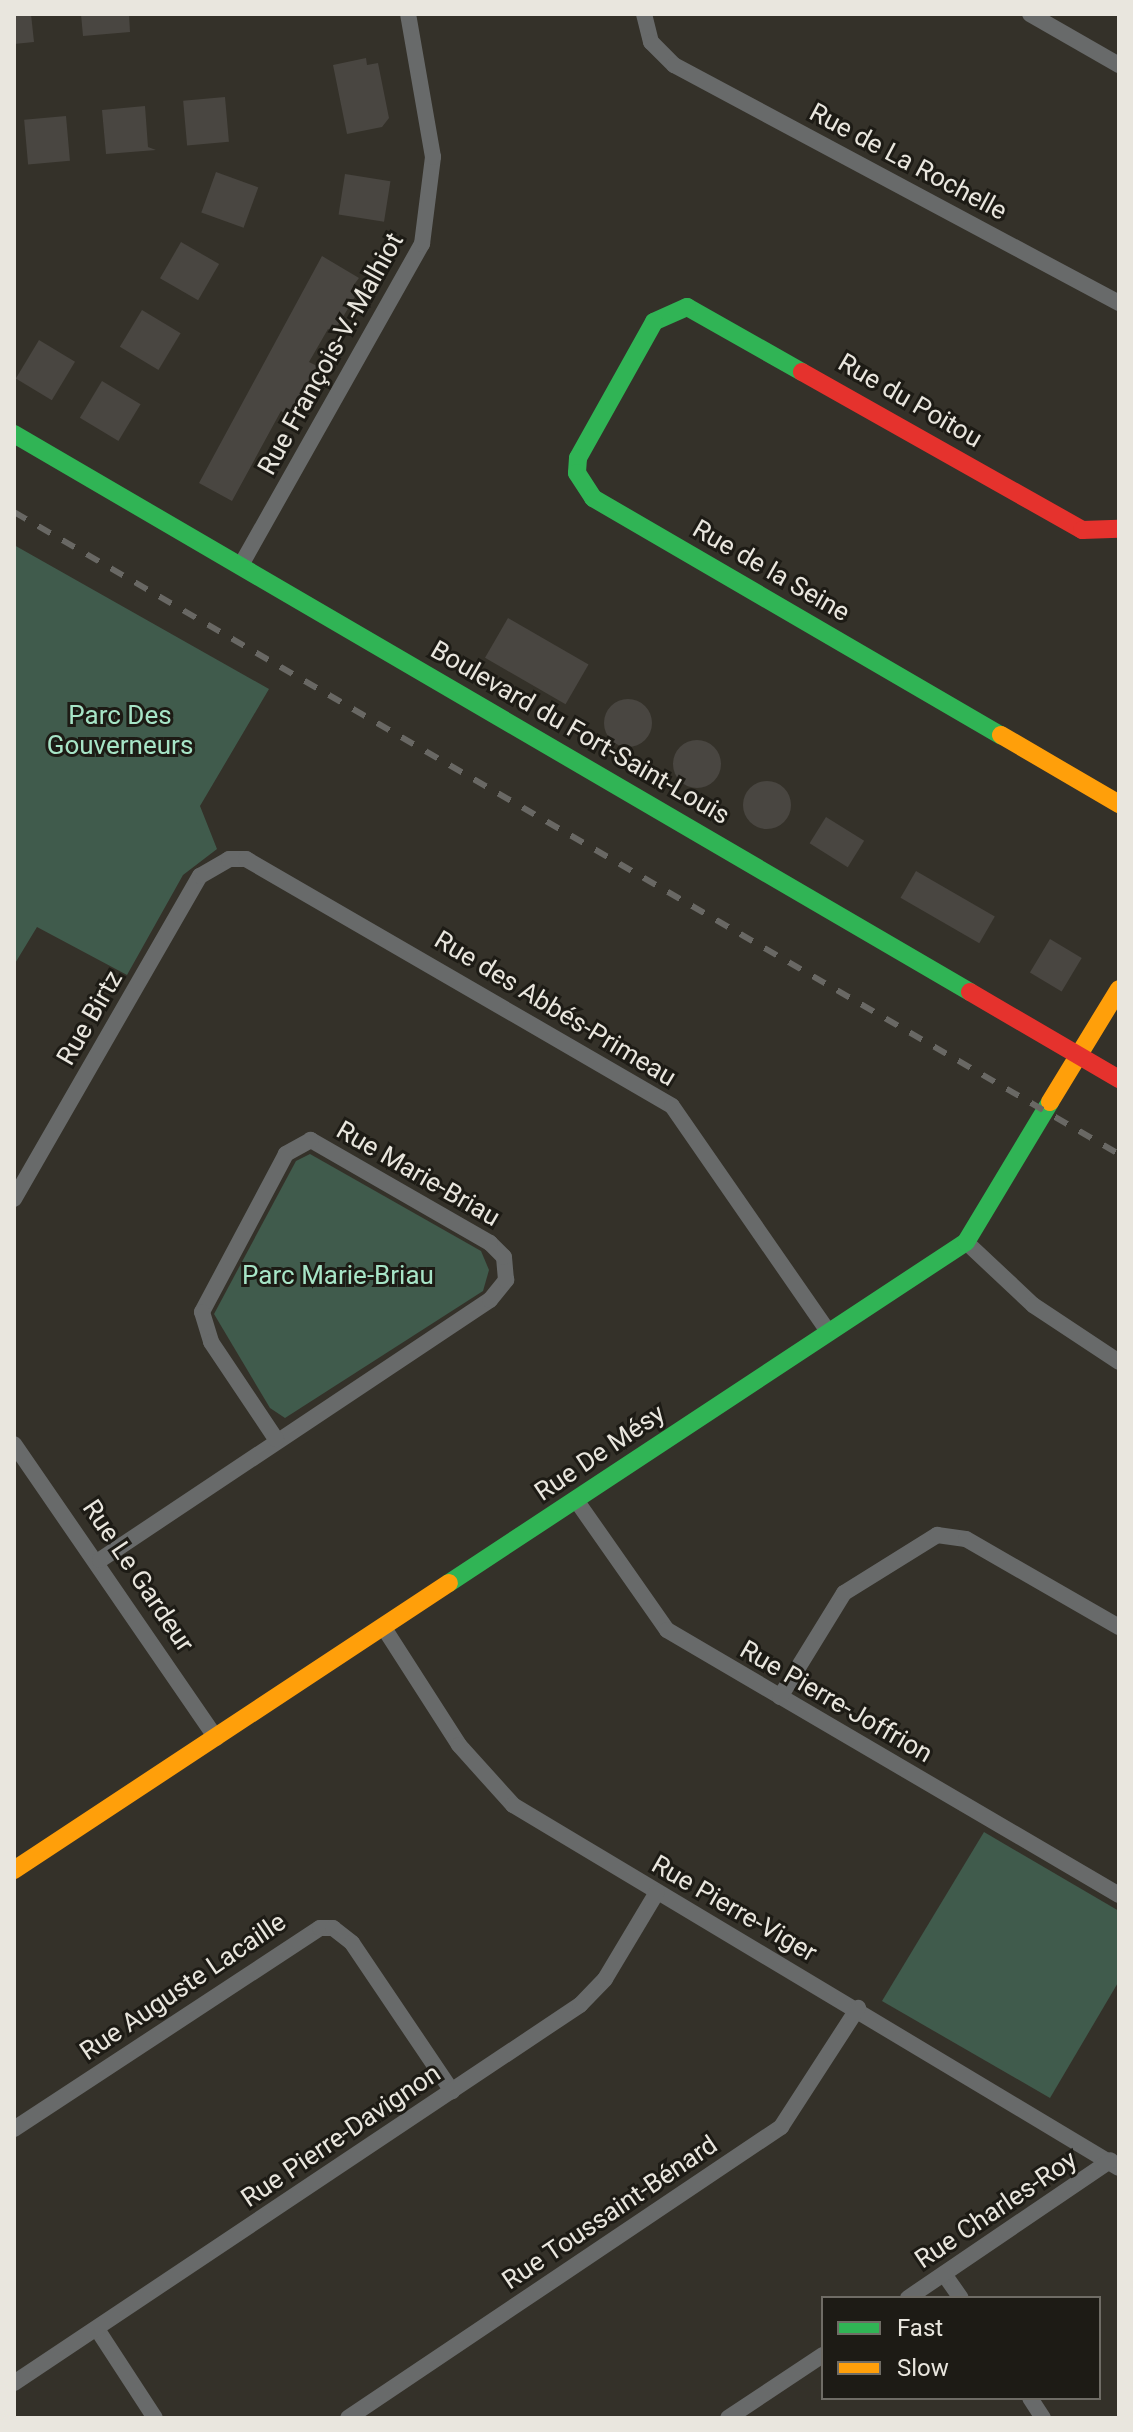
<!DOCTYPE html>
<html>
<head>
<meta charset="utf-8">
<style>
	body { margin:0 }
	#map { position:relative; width:1133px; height:2432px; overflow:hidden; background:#343129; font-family:Roboto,sans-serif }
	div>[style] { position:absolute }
	.green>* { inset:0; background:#405b4c }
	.building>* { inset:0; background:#494641; transform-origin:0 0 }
	.round { border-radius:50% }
	.street>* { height:16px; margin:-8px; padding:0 8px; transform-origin:8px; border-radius:8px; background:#686a6a }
	.fast>* { height:18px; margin:-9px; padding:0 9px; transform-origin:9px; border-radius:9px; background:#30b455 }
	.slow>* { height:18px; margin:-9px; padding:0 9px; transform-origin:9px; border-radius:9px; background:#ff9f0a }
	.jam>* { height:18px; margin:-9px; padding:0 9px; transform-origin:9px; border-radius:9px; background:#e5322d }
	.rail>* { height:6px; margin-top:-3px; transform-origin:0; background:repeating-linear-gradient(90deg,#696864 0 14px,transparent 0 28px) }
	span { translate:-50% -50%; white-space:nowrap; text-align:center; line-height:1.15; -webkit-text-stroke:6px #1d1b15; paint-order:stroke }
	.street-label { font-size:26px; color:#e9e6de }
	.park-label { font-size:26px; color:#a7e5c7 }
	.frame { position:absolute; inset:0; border:16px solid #e9e6de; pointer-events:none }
	.legend { position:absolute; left:821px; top:2296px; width:280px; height:104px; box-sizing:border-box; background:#1d1b15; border:2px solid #6f6c65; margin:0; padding:10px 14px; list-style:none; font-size:24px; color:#e9e6de }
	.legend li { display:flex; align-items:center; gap:16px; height:40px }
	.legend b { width:40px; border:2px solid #6f6c65 }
</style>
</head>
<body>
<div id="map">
	<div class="green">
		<i style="clip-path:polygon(14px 545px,269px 689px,200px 806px,217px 849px,183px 875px,127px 975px,37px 927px,14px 965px)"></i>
		<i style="clip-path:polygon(310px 1154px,481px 1251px,489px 1270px,483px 1291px,285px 1418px,270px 1408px,214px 1314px,296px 1161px)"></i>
		<i style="clip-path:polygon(984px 1832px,1119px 1911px,1119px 1981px,1050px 2098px,882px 2001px)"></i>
	</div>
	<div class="building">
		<i style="clip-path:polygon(14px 14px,31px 14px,34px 42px,14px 44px)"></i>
		<i style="clip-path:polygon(81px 14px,129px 14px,130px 32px,83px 36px)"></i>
		<i style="clip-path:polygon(366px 58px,367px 65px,378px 63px,389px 118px,382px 127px,347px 134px,333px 65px)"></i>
		<i style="left:225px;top:97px;width:45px;height:42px;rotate:85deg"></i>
		<i style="clip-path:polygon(145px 106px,148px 147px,156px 150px,106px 154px,102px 110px)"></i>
		<i style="left:66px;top:116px;width:45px;height:42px;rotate:85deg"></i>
		<i style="left:216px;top:172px;width:45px;height:43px;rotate:20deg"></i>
		<i style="left:345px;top:174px;width:46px;height:41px;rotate:9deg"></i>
		<i style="left:181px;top:242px;width:44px;height:42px;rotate:30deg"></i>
		<i style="clip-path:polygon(322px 256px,359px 278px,353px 286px,359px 290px,334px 332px,328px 329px,309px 362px,317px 366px,288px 415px,281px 411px,232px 501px,199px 483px)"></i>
		<i style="left:142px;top:310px;width:45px;height:43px;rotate:31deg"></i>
		<i style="left:39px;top:340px;width:42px;height:45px;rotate:31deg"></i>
		<i style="left:102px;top:381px;width:45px;height:43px;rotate:31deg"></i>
		<i style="left:508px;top:618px;width:93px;height:46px;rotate:30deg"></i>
		<i class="round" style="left:604px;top:699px;width:48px;height:48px"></i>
		<i class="round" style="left:673px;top:740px;width:48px;height:48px"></i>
		<i class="round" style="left:743px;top:781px;width:48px;height:48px"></i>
		<i style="left:826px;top:817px;width:45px;height:31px;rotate:32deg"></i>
		<i style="left:916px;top:871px;width:91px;height:31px;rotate:30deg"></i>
		<i style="left:1050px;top:939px;width:37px;height:39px;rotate:31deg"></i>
	</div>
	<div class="street">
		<i style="left:644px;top:14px;width:29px;rotate:76deg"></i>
		<i style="left:651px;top:42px;width:33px;rotate:45deg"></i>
		<i style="left:674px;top:65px;width:505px;rotate:28.14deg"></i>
		<i style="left:1030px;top:14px;width:103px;rotate:29.8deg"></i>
		<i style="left:241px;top:565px;width:369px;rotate:-60.6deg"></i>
		<i style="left:422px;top:244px;width:88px;rotate:-82.8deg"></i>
		<i style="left:433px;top:157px;width:145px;rotate:-99.9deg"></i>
		<i style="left:14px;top:1199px;width:373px;rotate:-60.1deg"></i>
		<i style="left:200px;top:876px;width:34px;rotate:-30deg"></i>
		<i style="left:229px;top:859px;width:17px"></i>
		<i style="left:246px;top:859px;width:492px;rotate:30.1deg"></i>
		<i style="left:672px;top:1106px;width:276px;rotate:55.3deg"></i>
		<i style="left:966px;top:1242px;width:92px;rotate:43.2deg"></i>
		<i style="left:1033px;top:1305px;width:103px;rotate:33.5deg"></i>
		<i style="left:14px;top:1444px;width:357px;rotate:55.5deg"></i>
		<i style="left:576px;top:1500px;width:159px;rotate:55deg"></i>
		<i style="left:667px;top:1630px;width:524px;rotate:30.38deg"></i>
		<i style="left:100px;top:1560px;width:469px;rotate:-33.7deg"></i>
		<i style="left:490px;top:1300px;width:26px;rotate:-51deg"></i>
		<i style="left:506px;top:1280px;width:23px;rotate:-95deg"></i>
		<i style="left:504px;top:1257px;width:20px;rotate:-135deg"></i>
		<i style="left:490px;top:1243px;width:207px;rotate:-150.1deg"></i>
		<i style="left:311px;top:1140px;width:29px;rotate:151deg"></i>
		<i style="left:286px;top:1154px;width:179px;rotate:118deg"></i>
		<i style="left:202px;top:1312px;width:31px;rotate:73deg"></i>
		<i style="left:211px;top:1342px;width:117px;rotate:56.2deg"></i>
		<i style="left:384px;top:1628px;width:139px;rotate:57.3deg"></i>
		<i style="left:459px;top:1745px;width:81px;rotate:48deg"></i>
		<i style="left:513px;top:1805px;width:706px;rotate:30.92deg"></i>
		<i style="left:780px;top:1697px;width:122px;rotate:-58.4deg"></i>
		<i style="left:844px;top:1593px;width:110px;rotate:-31.9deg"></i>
		<i style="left:937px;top:1535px;width:29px;rotate:8deg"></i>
		<i style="left:966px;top:1539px;width:177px;rotate:29.9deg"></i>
		<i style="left:14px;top:2129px;width:366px;rotate:-33.3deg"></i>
		<i style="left:320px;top:1928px;width:13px"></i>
		<i style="left:333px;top:1928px;width:24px;rotate:38deg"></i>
		<i style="left:352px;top:1943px;width:179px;rotate:56deg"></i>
		<i style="left:944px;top:2274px;width:29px;rotate:55deg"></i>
		<i style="left:908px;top:2298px;width:245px;rotate:-34.2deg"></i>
		<i style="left:97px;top:2329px;width:106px;rotate:56.9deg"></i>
		<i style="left:14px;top:2383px;width:681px;rotate:-33.74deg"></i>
		<i style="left:580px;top:2005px;width:36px;rotate:-46deg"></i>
		<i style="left:605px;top:1979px;width:101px;rotate:-59.1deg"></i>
		<i style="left:1030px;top:2398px;width:24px;rotate:57deg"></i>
		<i style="left:348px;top:2418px;width:522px;rotate:-33.9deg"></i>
		<i style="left:781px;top:2127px;width:142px;rotate:-57.1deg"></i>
		<i style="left:728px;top:2418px;width:114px;rotate:-33.6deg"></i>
	</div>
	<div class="fast">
		<i style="left:802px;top:372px;width:132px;rotate:-150.5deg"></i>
		<i style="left:687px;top:307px;width:36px;rotate:156deg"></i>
		<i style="left:654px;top:322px;width:156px;rotate:119.2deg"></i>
		<i style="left:578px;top:458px;width:15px;rotate:94deg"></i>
		<i style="left:577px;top:473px;width:30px;rotate:57deg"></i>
		<i style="left:593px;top:498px;width:472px;rotate:30.2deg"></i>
		<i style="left:14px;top:434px;width:1107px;rotate:30.27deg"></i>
		<i style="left:449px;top:1583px;width:619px;rotate:-33.41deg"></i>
		<i style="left:966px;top:1242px;width:163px;rotate:-59deg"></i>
	</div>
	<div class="slow">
		<i style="left:1001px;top:735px;width:137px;rotate:30.3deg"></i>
		<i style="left:1050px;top:1102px;width:132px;rotate:-58.6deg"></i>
		<i style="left:14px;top:1870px;width:521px;rotate:-33.42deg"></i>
	</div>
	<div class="jam">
		<i style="left:802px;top:372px;width:322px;rotate:29.4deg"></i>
		<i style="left:1082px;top:530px;width:37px;rotate:-2deg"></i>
		<i style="left:970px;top:992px;width:173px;rotate:30.3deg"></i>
	</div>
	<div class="rail">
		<i style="left:14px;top:512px;width:1278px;rotate:30.16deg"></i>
	</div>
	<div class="street-label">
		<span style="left:908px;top:162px;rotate:28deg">Rue de La Rochelle</span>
		<span style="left:331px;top:354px;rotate:-61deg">Rue François-V.-Malhiot</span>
		<span style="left:910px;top:401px;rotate:30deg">Rue du Poitou</span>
		<span style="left:771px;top:571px;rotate:30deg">Rue de la Seine</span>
		<span style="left:580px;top:733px;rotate:30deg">Boulevard du Fort-Saint-Louis</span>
		<span style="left:555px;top:1009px;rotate:31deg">Rue des Abbés-Primeau</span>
		<span style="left:90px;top:1018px;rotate:-60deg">Rue Birtz</span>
		<span style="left:418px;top:1174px;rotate:30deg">Rue Marie-Briau</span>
		<span style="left:600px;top:1453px;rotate:-34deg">Rue De Mésy</span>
		<span style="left:138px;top:1576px;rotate:56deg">Rue Le Gardeur</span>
		<span style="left:836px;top:1702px;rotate:30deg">Rue Pierre-Joffrion</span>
		<span style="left:734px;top:1909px;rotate:30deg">Rue Pierre-Viger</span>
		<span style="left:183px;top:1987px;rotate:-34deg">Rue Auguste Lacaille</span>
		<span style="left:341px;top:2136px;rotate:-34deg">Rue Pierre-Davignon</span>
		<span style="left:996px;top:2210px;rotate:-34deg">Rue Charles-Roy</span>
		<span style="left:610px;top:2213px;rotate:-34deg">Rue Toussaint-Bénard</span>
	</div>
	<div class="park-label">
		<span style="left:120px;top:731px">Parc Des<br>Gouverneurs</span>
		<span style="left:338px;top:1276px">Parc Marie-Briau</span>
	</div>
	<div class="frame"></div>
	<ul class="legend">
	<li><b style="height:10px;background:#30b455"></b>Fast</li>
	<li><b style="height:10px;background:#ff9f0a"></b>Slow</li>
	</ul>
</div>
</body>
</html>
